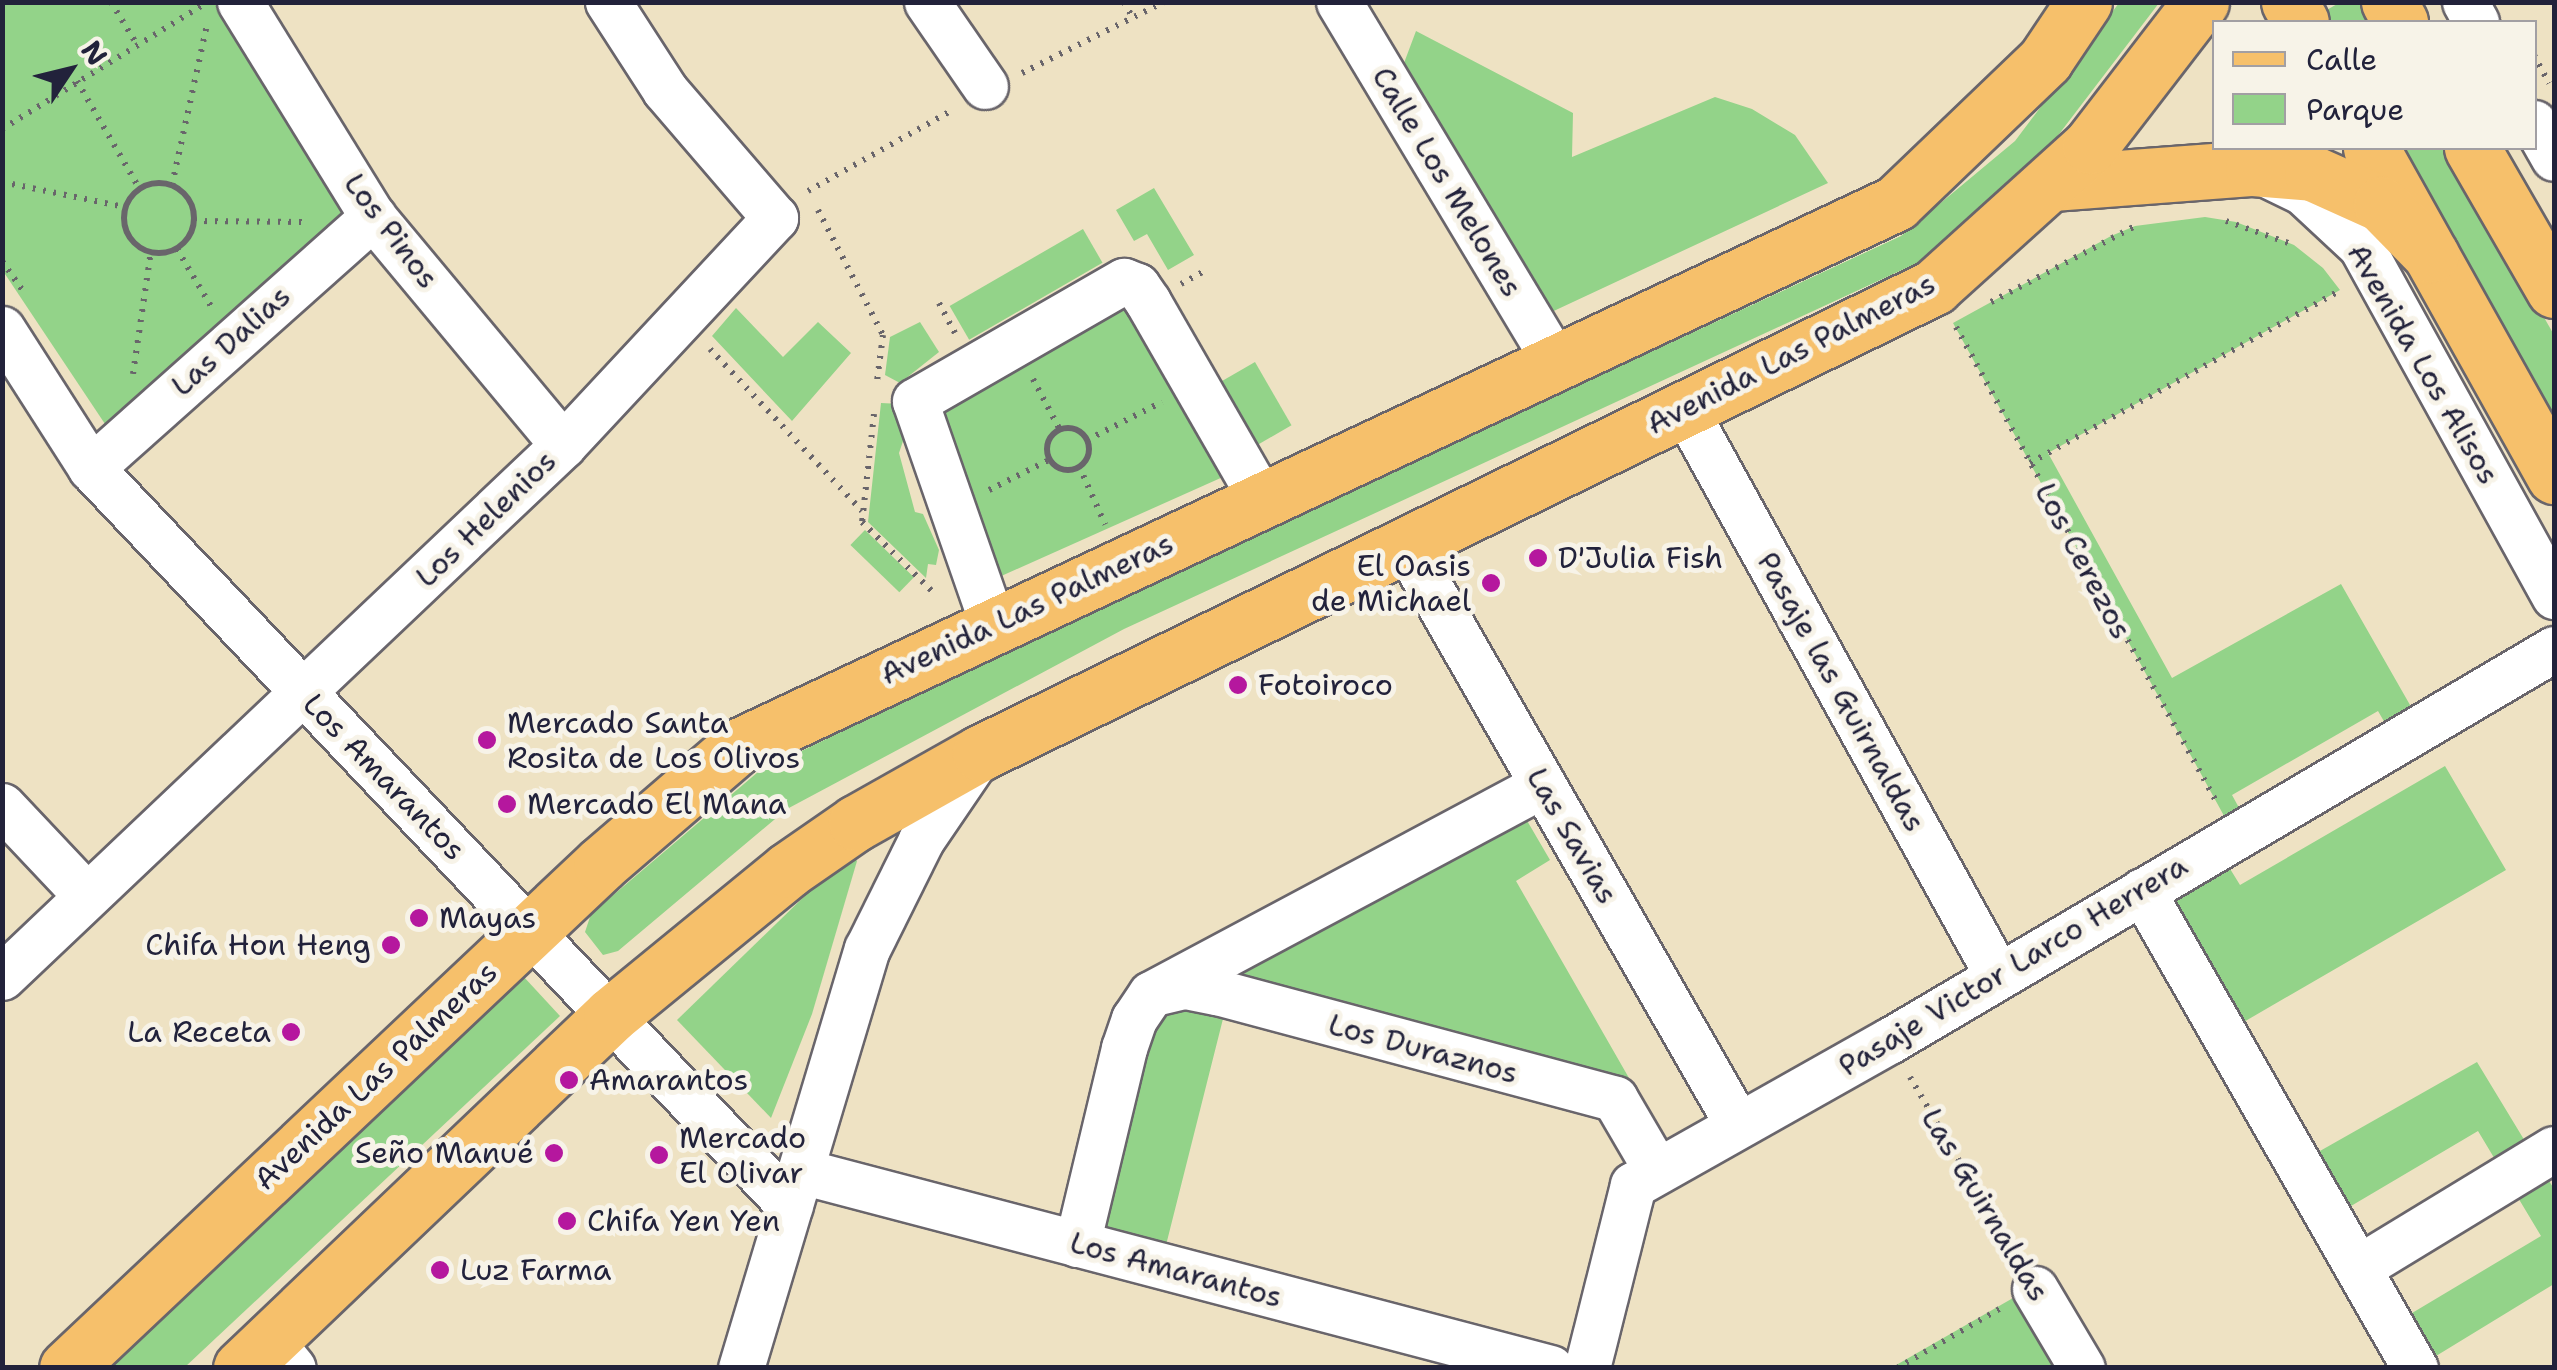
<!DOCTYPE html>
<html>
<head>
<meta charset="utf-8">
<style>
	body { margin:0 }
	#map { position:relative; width:2557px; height:1370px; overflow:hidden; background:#eee2c3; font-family:"Shantell Sans",sans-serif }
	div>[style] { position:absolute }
	.green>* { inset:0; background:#93d389; transform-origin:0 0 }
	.path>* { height:6px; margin-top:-3px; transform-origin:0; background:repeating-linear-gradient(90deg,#69656b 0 2.5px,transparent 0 10.5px) }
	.path>.ring { margin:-3px; padding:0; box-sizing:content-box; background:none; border:6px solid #69656b; border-radius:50% }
	.roads { filter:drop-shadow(2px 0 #69656b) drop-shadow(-2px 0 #69656b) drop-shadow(0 2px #69656b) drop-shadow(0 -2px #69656b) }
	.minor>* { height:45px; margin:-22.5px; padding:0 22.5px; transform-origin:22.5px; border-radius:22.5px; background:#fff }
	.major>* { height:55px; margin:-27.5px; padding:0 27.5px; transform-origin:27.5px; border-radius:27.5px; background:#f6c06b }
	.dots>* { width:28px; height:28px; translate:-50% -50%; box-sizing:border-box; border:5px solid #f7f3e8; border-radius:50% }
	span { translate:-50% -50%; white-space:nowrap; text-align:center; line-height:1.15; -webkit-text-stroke:10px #f7f3e8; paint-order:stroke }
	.street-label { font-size:30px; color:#22223b }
	.poi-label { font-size:30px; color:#22223b }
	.left { translate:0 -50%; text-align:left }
	.right { translate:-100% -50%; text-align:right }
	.frame { position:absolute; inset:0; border:5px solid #22223b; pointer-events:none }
	.legend { position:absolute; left:2212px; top:20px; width:325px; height:130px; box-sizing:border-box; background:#f7f3e8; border:2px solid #a29fa3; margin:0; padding:12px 18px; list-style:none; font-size:30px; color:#22223b }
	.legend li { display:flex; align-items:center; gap:20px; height:50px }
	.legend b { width:50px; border:2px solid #a29fa3 }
	.north { position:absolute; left:20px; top:20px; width:100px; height:100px; -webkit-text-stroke:8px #f7f3e8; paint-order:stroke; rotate:55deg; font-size:28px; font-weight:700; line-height:40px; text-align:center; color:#22223b }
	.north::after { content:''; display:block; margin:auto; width:35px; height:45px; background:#22223b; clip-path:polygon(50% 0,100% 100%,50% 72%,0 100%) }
</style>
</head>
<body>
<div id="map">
	<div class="green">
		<i style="clip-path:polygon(2px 3px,227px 3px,360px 216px,115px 439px,3px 271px)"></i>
		<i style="clip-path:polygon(2119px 3px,2159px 3px,2040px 159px,1917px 263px,1124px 629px,787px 809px,618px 951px,603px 955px,585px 932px,591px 914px,758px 772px,1104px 605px,1901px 236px,2015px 141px)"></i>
		<i style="clip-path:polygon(2339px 3px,2366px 3px,2377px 22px,2320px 22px,2316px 16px)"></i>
		<i style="clip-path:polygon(1416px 31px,1573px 113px,1572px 157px,1715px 97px,1752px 109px,1795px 135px,1828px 183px,1543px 316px,1398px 79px)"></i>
		<i style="clip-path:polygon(2391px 148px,2448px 148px,2554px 335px,2554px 436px)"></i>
		<i style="clip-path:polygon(1154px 188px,1194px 255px,1168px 270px,1147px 234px,1134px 241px,1116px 210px)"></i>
		<i style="clip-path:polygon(2205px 217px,2236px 222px,2294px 245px,2323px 268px,2340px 290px,2048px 453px,2172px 678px,2341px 584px,2422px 726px,2396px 742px,2378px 711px,2232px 795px,2249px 826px,2234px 834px,1953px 323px,2111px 236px,2135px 226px)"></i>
		<i style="left:1083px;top:229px;width:39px;height:154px;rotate:60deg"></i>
		<i style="clip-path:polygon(1124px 281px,1243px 468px,979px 586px,915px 401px)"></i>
		<i style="clip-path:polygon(736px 308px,783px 357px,818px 322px,851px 353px,792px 421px,712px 336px)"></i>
		<i style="clip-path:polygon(920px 322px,939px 352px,900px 383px,885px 375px,890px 337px)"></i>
		<i style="left:1255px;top:362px;width:73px;height:45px;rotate:60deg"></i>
		<i style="clip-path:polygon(881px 403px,901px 404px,906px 432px,899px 453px,915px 512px,923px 514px,939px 550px,936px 565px,928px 564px,926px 578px,868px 522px)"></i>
		<i style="left:865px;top:530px;width:68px;height:21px;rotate:44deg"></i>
		<i style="clip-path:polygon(2445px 766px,2506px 870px,2223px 1034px,2142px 891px,2216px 846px,2240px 885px)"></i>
		<i style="clip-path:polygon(1515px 800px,1550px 860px,1516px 881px,1676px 1160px,1615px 1099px,1229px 995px,1161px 1265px,1077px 1244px,1134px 1019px)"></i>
		<i style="clip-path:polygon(850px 852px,857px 861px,812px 1014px,771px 1118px,677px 1020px)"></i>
		<i style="clip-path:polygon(523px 976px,560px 1016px,185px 1367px,111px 1367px)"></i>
		<i style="clip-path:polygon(2477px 1062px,2554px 1189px,2554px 1284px,2418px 1367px,2392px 1325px,2541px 1236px,2478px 1131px,2329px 1219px,2297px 1164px)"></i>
		<i style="clip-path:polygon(2027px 1290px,2072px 1368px,1891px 1368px)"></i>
	</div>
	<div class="path">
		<i style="left:111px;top:2px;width:48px;rotate:58.6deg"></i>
		<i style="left:1124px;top:2px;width:18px;rotate:61deg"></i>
		<i style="left:2534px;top:55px;width:32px;rotate:62deg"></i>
		<i style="left:1022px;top:73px;width:159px;rotate:-26.6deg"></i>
		<i style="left:77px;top:81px;width:124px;rotate:59.9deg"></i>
		<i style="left:2px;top:129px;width:234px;rotate:-31.7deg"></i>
		<i style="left:2px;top:182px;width:126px;rotate:11.5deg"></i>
		<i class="ring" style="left:124px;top:183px;width:64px;height:64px"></i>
		<i style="left:172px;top:185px;width:164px;rotate:-77.7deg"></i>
		<i style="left:808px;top:191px;width:167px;rotate:-29.3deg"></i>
		<i style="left:818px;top:210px;width:141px;rotate:62.5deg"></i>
		<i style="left:883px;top:335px;width:46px;rotate:97.4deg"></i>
		<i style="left:194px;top:221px;width:109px;rotate:0.5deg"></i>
		<i style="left:2226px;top:221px;width:72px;rotate:19.4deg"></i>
		<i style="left:177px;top:249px;width:69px;rotate:59.3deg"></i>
		<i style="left:2px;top:261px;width:39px;rotate:55deg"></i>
		<i style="left:1181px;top:284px;width:29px;rotate:-29deg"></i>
		<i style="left:1991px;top:302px;width:163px;rotate:-27.8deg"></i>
		<i style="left:939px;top:303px;width:34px;rotate:62deg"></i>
		<i style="left:1956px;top:327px;width:543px;rotate:61.26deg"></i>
		<i style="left:710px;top:349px;width:222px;rotate:46.8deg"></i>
		<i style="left:133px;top:374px;width:124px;rotate:-81.7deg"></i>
		<i style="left:1033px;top:379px;width:58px;rotate:62.1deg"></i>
		<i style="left:874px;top:414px;width:109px;rotate:96.3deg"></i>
		<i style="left:862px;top:522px;width:104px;rotate:44.6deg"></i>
		<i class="ring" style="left:1047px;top:428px;width:36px;height:36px"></i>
		<i style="left:1087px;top:440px;width:84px;rotate:-26.9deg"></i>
		<i style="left:2030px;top:463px;width:354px;rotate:-29.1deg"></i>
		<i style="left:1079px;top:466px;width:64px;rotate:65.9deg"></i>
		<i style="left:989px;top:490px;width:69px;rotate:-26.6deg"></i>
		<i style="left:1910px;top:1077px;width:208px;rotate:59.6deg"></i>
		<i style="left:1897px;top:1368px;width:120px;rotate:-30deg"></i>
	</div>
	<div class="roads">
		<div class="minor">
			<i style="left:240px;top:2px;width:253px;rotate:58.3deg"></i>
			<i style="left:373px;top:217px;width:297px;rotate:50.2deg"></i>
			<i style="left:927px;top:2px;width:102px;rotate:55.4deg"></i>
			<i style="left:1339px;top:2px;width:420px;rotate:59deg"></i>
			<i style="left:2465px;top:2px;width:23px;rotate:61deg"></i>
			<i style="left:2534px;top:123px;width:40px;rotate:60.3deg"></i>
			<i style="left:2264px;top:173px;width:43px;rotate:26deg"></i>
			<i style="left:2303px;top:192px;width:79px;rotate:43deg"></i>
			<i style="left:2361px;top:246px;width:400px;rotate:61.1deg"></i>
			<i style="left:2px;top:329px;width:165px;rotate:57.4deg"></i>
			<i style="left:91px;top:468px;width:1016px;rotate:46.55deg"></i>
			<i style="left:1684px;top:408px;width:649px;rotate:61.07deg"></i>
			<i style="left:91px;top:468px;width:378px;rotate:-41.7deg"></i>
			<i style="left:1406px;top:546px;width:667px;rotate:60.17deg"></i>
			<i style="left:993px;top:625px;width:237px;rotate:-109.2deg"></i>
			<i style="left:915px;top:401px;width:241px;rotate:-29.9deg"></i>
			<i style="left:1124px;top:281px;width:14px;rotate:21deg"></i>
			<i style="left:1137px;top:286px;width:19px;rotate:55deg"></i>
			<i style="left:1148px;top:302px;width:228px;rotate:60.1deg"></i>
			<i style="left:2px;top:806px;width:122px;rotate:46.7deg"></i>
			<i style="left:2142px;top:891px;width:550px;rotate:60.22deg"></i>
			<i style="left:2px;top:977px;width:773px;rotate:-43.48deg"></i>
			<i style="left:563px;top:445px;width:311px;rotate:-47deg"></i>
			<i style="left:775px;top:218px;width:169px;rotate:-130.7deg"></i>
			<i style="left:665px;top:90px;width:105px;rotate:-122.9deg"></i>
			<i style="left:1158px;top:992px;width:28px;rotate:-13deg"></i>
			<i style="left:1185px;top:986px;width:33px;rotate:11deg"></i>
			<i style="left:1217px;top:992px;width:412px;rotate:15deg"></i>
			<i style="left:1615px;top:1099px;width:83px;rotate:59.7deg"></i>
			<i style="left:801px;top:1171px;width:775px;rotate:14.72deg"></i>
			<i style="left:1077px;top:1244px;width:202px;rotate:-76.5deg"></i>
			<i style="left:1124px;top:1048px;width:31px;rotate:-71deg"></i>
			<i style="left:1134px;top:1019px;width:30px;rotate:-56deg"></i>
			<i style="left:1151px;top:994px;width:444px;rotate:-28.1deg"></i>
			<i style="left:2358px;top:1268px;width:229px;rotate:-31.3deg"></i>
			<i style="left:2035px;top:1289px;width:92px;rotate:59.3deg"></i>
			<i style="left:270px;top:1340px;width:36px;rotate:51deg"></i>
			<i style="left:741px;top:1368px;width:438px;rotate:-73.3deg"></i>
			<i style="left:867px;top:949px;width:122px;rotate:-63.6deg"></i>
			<i style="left:921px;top:840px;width:103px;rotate:-55.7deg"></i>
			<i style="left:1587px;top:1368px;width:189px;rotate:-75.9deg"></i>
			<i style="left:1633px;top:1185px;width:294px;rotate:-29.4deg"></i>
			<i style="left:1889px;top:1041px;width:772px;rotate:-30.52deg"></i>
		</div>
		<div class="major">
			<i style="left:2289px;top:2px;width:23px;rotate:59deg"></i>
			<i style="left:2389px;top:2px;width:23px;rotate:61deg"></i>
			<i style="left:2371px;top:148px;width:376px;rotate:60.8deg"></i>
			<i style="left:2472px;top:148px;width:164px;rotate:60deg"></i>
			<i style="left:2052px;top:183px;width:202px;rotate:-4.3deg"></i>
			<i style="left:2253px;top:168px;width:59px;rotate:4.8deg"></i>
			<i style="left:2312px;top:173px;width:76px;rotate:24.2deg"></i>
			<i style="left:2381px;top:204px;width:71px;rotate:45.6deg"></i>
			<i style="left:67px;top:1368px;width:734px;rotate:-43.34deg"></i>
			<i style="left:601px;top:864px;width:179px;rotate:-40.7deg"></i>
			<i style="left:737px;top:747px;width:1280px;rotate:-25.14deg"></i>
			<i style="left:1896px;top:203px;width:207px;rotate:-43.8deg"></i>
			<i style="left:2045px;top:60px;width:70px;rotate:-56.1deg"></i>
			<i style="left:241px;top:1368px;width:511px;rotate:-43.65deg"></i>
			<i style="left:611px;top:1015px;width:229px;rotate:-39.3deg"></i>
			<i style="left:788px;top:870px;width:83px;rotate:-34.7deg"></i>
			<i style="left:856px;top:823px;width:142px;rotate:-29.4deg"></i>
			<i style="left:980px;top:753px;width:1062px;rotate:-26.03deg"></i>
			<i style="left:1934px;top:287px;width:210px;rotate:-42.1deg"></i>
			<i style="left:2090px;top:146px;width:182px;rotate:-52.4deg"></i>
		</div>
	</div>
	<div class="dots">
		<i style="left:1538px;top:558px;background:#b5179e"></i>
		<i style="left:1491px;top:583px;background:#b5179e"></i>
		<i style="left:1238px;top:685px;background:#b5179e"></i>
		<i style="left:487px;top:740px;background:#b5179e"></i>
		<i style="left:507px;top:804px;background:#b5179e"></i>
		<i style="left:419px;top:918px;background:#b5179e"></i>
		<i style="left:391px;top:945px;background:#b5179e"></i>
		<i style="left:291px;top:1032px;background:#b5179e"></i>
		<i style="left:569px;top:1080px;background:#b5179e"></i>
		<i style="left:554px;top:1153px;background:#b5179e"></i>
		<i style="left:659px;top:1155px;background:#b5179e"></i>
		<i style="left:567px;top:1221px;background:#b5179e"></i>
		<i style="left:440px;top:1270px;background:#b5179e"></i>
	</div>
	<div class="street-label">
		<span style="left:1447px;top:182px;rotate:59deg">Calle Los Melones</span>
		<span style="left:391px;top:231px;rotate:53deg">Los Pinos</span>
		<span style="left:231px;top:341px;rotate:-42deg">Las Dalias</span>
		<span style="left:1791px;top:354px;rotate:-27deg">Avenida Las Palmeras</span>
		<span style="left:2423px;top:364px;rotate:60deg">Avenida Los Alisos</span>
		<span style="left:486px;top:519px;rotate:-44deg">Los Helenios</span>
		<span style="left:2083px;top:561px;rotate:62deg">Los Cerezos</span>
		<span style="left:1027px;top:609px;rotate:-25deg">Avenida Las Palmeras</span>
		<span style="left:1841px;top:692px;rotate:61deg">Pasaje las Guirnaldas</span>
		<span style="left:384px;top:777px;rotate:46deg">Los Amarantos</span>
		<span style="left:1572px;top:836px;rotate:60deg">Las Savias</span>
		<span style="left:2013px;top:966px;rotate:-31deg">Pasaje Victor Larco Herrera</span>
		<span style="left:1423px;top:1049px;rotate:15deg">Los Duraznos</span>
		<span style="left:376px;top:1076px;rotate:-43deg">Avenida Las Palmeras</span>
		<span style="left:1985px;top:1205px;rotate:59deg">Las Guirnaldas</span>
		<span style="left:1176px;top:1270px;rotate:15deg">Los Amarantos</span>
	</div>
	<div class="poi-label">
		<span class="left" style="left:1558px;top:558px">D'Julia Fish</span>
		<span class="right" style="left:1471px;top:583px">El Oasis<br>de Michael</span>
		<span class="left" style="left:1258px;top:685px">Fotoiroco</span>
		<span class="left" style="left:507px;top:740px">Mercado Santa<br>Rosita de Los Olivos</span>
		<span class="left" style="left:527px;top:804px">Mercado El Mana</span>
		<span class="left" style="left:439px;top:918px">Mayas</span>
		<span class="right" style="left:371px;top:945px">Chifa Hon Heng</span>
		<span class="right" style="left:271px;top:1032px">La Receta</span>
		<span class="left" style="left:589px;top:1080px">Amarantos</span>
		<span class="left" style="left:679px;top:1155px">Mercado<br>El Olivar</span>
		<span class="right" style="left:534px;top:1153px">Seño Manué</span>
		<span class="left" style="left:587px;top:1221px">Chifa Yen Yen</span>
		<span class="left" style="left:460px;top:1270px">Luz Farma</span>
	</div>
	<div class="frame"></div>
	<ul class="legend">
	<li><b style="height:12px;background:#f6c06b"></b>Calle</li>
	<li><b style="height:28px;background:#93d389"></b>Parque</li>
	</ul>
	<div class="north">N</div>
</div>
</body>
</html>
